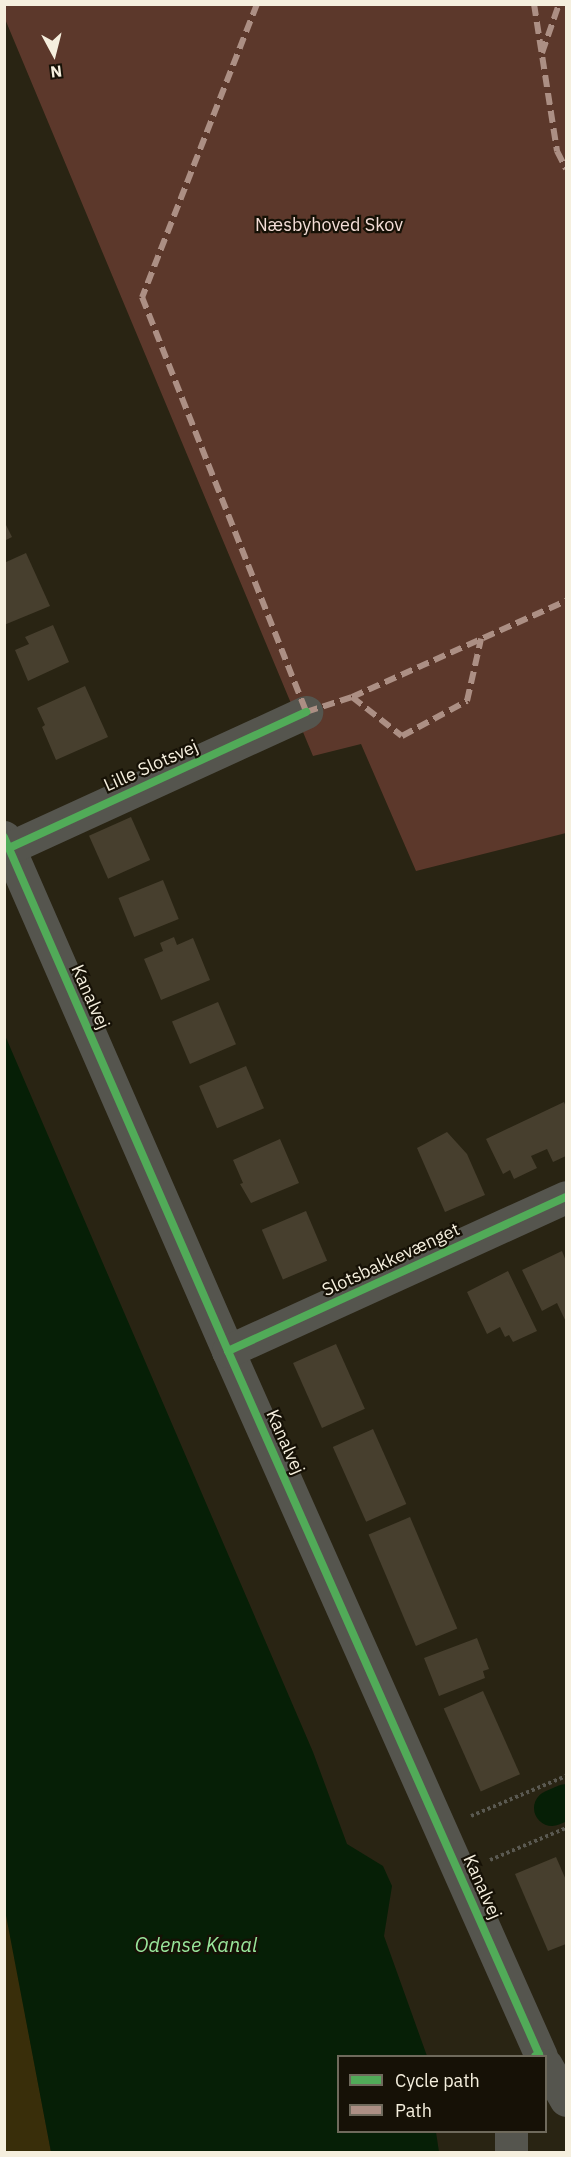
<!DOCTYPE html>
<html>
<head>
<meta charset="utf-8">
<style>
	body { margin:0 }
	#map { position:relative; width:571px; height:2157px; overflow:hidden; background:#292413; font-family:"IBM Plex Sans",sans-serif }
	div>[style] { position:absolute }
	.built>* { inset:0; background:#392e0a }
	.green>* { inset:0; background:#5c382b }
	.water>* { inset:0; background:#061f06 }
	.canal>* { height:36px; margin:-18px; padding:0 18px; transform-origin:18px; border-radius:18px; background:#061f06 }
	.building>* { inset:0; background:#473f2e; transform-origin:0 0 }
	.path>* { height:4px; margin-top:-2px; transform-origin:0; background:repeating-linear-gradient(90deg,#5a5951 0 3px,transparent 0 6px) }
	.minor>* { height:33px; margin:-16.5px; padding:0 16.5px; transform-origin:16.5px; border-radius:16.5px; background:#55554e }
	.quiet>* { height:6px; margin-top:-3px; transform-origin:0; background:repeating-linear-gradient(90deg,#ac8f84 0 12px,transparent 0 18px) }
	.cycleway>* { height:8px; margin:-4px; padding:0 4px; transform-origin:4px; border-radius:4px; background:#51ab58 }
	span { translate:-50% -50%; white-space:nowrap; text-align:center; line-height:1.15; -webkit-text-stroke:4.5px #161106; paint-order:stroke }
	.park-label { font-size:18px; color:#f3ddd7 }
	.street-label { font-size:18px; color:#f5efde }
	.water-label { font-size:20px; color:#99e69b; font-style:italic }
	.frame { position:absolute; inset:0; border:6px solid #f5efde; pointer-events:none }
	.legend { position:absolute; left:337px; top:2055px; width:210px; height:78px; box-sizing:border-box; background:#161106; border:2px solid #6f6a5c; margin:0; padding:8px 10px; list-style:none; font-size:18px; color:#f5efde }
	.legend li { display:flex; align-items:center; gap:12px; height:30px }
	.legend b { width:30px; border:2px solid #6f6a5c }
	.north { position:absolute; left:24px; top:24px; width:60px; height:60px; -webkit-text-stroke:4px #161106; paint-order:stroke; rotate:173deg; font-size:16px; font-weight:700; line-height:24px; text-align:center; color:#f5efde }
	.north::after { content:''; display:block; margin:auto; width:21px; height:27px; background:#f5efde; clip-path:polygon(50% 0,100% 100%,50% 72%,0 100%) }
</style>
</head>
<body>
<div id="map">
	<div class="built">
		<i style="clip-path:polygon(5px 1905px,51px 2152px,5px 2152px)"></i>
	</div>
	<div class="green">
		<i style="clip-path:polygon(4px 5px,566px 5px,566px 833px,416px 871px,361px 744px,313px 756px,5px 19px)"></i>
	</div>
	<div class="water">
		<i style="clip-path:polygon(4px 1033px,313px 1752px,347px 1844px,383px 1866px,392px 1886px,384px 1936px,427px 2056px,338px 2056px,338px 2132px,436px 2132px,439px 2152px,51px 2152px,4px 1905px)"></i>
	</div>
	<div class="canal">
		<i style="left:552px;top:1808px;width:15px;rotate:-23deg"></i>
	</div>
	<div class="building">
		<i style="clip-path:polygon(4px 521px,12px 537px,4px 541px)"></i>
		<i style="clip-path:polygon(26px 553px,50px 606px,4px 625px,4px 563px)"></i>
		<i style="clip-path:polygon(53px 625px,69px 662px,28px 681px,15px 650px,29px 644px,25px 637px)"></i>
		<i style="clip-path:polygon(85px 686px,108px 737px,56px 760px,42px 727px,45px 725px,37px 708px)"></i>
		<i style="left:131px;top:817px;width:47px;height:46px;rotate:66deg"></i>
		<i style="left:163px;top:880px;width:42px;height:48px;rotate:68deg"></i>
		<i style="clip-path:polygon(174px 937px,177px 945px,193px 938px,210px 980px,161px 1000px,144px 959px,163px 951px,160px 943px)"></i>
		<i style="left:218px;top:1002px;width:46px;height:50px;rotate:67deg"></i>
		<i style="left:246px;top:1066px;width:46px;height:51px;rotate:67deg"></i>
		<i style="clip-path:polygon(564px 1102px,566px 1107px,566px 1156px,553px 1162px,547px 1149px,531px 1156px,537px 1168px,514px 1179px,510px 1170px,503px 1174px,486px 1139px)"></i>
		<i style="clip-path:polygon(447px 1132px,467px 1154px,485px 1195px,445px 1212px,417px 1148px)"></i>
		<i style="clip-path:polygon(280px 1139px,299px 1183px,251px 1203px,240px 1184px,243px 1183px,233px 1160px)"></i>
		<i style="left:306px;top:1211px;width:54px;height:48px;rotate:67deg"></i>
		<i style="clip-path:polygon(562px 1251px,566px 1261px,566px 1322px,557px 1303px,542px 1311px,522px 1270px)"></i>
		<i style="clip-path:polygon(508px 1271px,537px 1331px,513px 1342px,509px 1335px,505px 1337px,500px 1327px,487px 1334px,467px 1292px)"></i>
		<i style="left:336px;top:1344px;width:71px;height:47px;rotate:66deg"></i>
		<i style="left:373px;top:1429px;width:82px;height:44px;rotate:66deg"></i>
		<i style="left:410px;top:1517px;width:121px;height:45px;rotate:67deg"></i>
		<i style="clip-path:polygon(477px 1638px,489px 1669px,483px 1671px,485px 1678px,439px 1696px,424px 1658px)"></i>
		<i style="left:483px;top:1691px;width:91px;height:43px;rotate:66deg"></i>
		<i style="clip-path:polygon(556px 1857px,566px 1880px,566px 1944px,548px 1951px,515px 1874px)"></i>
	</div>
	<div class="path">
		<i style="left:471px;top:1816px;width:103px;rotate:-22.8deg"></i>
		<i style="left:490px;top:1860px;width:82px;rotate:-22.8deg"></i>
	</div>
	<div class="minor">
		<i style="left:4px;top:837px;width:561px;rotate:66.45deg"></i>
		<i style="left:228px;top:1351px;width:771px;rotate:66.06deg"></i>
		<i style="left:9px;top:848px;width:327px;rotate:-24.6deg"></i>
		<i style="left:228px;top:1351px;width:371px;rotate:-24.5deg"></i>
		<i style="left:546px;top:2065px;width:40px;rotate:60.3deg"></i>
		<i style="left:511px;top:2132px;width:20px;rotate:90deg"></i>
	</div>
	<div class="quiet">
		<i style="left:257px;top:4px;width:315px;rotate:111.4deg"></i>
		<i style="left:142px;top:297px;width:446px;rotate:68.4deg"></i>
		<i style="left:306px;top:712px;width:48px;rotate:-18.1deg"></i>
		<i style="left:352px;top:697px;width:235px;rotate:-24.2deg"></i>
		<i style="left:534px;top:4px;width:149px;rotate:81.1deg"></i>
		<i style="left:557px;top:151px;width:20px;rotate:63deg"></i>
		<i style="left:542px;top:53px;width:52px;rotate:-70.9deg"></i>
		<i style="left:352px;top:697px;width:63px;rotate:38deg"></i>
		<i style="left:402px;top:736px;width:74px;rotate:-28.3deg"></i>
		<i style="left:467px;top:701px;width:64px;rotate:-77.3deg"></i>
	</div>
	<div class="cycleway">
		<i style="left:4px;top:837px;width:561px;rotate:66.45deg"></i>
		<i style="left:228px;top:1351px;width:769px;rotate:66.14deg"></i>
		<i style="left:539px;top:2054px;width:4px;rotate:153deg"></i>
		<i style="left:9px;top:848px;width:327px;rotate:-24.6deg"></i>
		<i style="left:228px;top:1351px;width:371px;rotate:-24.5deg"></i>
	</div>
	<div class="park-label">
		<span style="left:329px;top:225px">Næsbyhoved Skov</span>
	</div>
	<div class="street-label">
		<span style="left:151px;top:766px;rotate:-24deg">Lille Slotsvej</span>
		<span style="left:90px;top:997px;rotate:66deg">Kanalvej</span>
		<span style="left:391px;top:1260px;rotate:-25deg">Slotsbakkevænget</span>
		<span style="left:285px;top:1442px;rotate:66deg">Kanalvej</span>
		<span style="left:482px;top:1887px;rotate:66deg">Kanalvej</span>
	</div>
	<div class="water-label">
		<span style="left:196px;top:1944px">Odense Kanal</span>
	</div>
	<div class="frame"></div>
	<ul class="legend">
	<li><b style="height:8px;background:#51ab58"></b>Cycle path</li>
	<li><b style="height:8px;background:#ac8f84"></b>Path</li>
	</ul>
	<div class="north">N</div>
</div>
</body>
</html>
